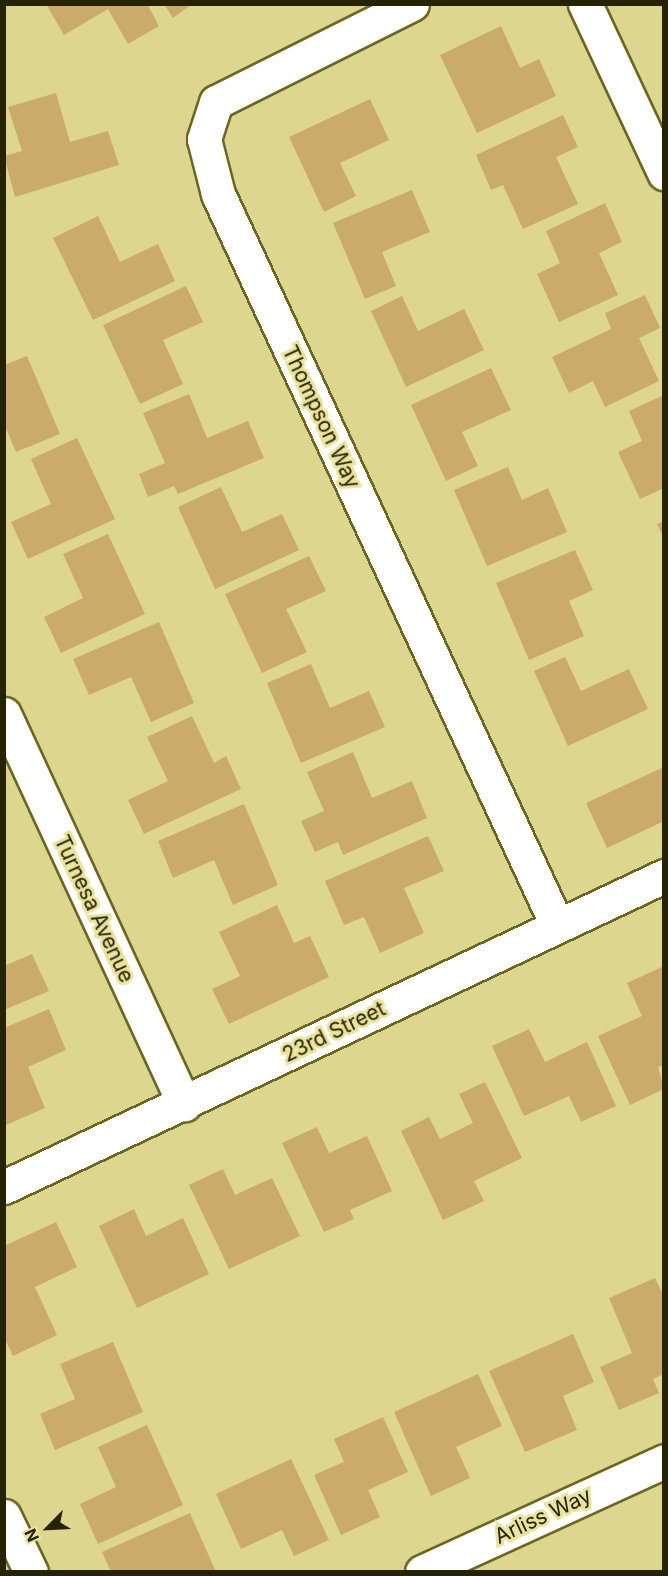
<!DOCTYPE html>
<html>
<head>
<meta charset="utf-8">
<style>
	body { margin:0 }
	#map { position:relative; width:668px; height:1576px; overflow:hidden; background:#ddd68f; font-family:Inter,sans-serif }
	div>[style] { position:absolute }
	.building>* { inset:0; background:#cbab6a }
	.roads { filter:drop-shadow(2px 0 #6d661e) drop-shadow(-2px 0 #6d661e) drop-shadow(0 2px #6d661e) drop-shadow(0 -2px #6d661e) }
	.minor>* { height:33px; margin:-16.5px; padding:0 16.5px; transform-origin:16.5px; border-radius:16.5px; background:#fff }
	span { translate:-50% -50%; white-space:nowrap; text-align:center; line-height:1.15; -webkit-text-stroke:6px #eae39b; paint-order:stroke }
	.street-label { font-size:21px; color:#262305 }
	.frame { position:absolute; inset:0; border:6px solid #262305; pointer-events:none }
	.north { position:absolute; left:18px; top:1498px; width:60px; height:60px; -webkit-text-stroke:4px #eae39b; paint-order:stroke; rotate:246deg; font-size:16px; font-weight:700; line-height:24px; text-align:center; color:#262305 }
	.north::after { content:''; display:block; margin:auto; width:21px; height:27px; background:#262305; clip-path:polygon(50% 0,100% 100%,50% 72%,0 100%) }
</style>
</head>
<body>
<div id="map">
	<div class="building">
		<i style="clip-path:polygon(46px 4px,147px 4px,159px 26px,128px 44px,108px 9px,64px 35px)"></i>
		<i style="clip-path:polygon(164px 4px,192px 4px,173px 18px)"></i>
		<i style="clip-path:polygon(501px 26px,520px 68px,539px 59px,556px 96px,477px 133px,440px 55px)"></i>
		<i style="clip-path:polygon(56px 93px,70px 142px,108px 131px,119px 165px,15px 197px,4px 156px,22px 151px,8px 107px)"></i>
		<i style="clip-path:polygon(370px 99px,389px 140px,340px 163px,356px 196px,324px 212px,289px 137px)"></i>
		<i style="clip-path:polygon(563px 115px,578px 147px,556px 157px,578px 204px,523px 229px,503px 185px,491px 190px,476px 155px)"></i>
		<i style="clip-path:polygon(412px 190px,430px 232px,382px 252px,396px 286px,365px 299px,333px 223px)"></i>
		<i style="clip-path:polygon(605px 203px,622px 242px,599px 253px,618px 295px,559px 322px,537px 274px,560px 263px,546px 231px)"></i>
		<i style="clip-path:polygon(98px 216px,120px 262px,158px 244px,175px 281px,93px 320px,53px 238px)"></i>
		<i style="clip-path:polygon(186px 286px,203px 322px,163px 340px,183px 384px,140px 404px,103px 325px)"></i>
		<i style="clip-path:polygon(645px 295px,660px 328px,639px 338px,659px 381px,605px 407px,593px 381px,569px 393px,552px 357px,611px 329px,605px 313px)"></i>
		<i style="clip-path:polygon(402px 296px,418px 331px,464px 309px,484px 350px,406px 387px,371px 311px)"></i>
		<i style="clip-path:polygon(27px 356px,60px 434px,16px 452px,4px 424px,4px 365px)"></i>
		<i style="clip-path:polygon(491px 368px,511px 410px,462px 432px,478px 466px,446px 481px,411px 405px)"></i>
		<i style="clip-path:polygon(189px 394px,207px 438px,248px 421px,264px 458px,178px 494px,174px 486px,148px 497px,139px 474px,165px 463px,143px 413px)"></i>
		<i style="clip-path:polygon(664px 395px,664px 488px,640px 499px,618px 452px,642px 441px,629px 411px)"></i>
		<i style="clip-path:polygon(77px 438px,115px 519px,28px 559px,11px 522px,51px 504px,31px 459px)"></i>
		<i style="clip-path:polygon(508px 467px,522px 500px,548px 488px,567px 532px,487px 566px,454px 490px)"></i>
		<i style="clip-path:polygon(221px 487px,242px 532px,282px 514px,299px 550px,215px 589px,178px 507px)"></i>
		<i style="clip-path:polygon(664px 521px,664px 538px,657px 524px)"></i>
		<i style="clip-path:polygon(108px 534px,145px 614px,61px 653px,44px 617px,83px 598px,63px 554px)"></i>
		<i style="clip-path:polygon(575px 550px,593px 590px,569px 601px,584px 636px,529px 660px,496px 583px)"></i>
		<i style="clip-path:polygon(309px 556px,326px 591px,286px 609px,307px 652px,262px 673px,225px 594px)"></i>
		<i style="clip-path:polygon(159px 622px,194px 703px,151px 722px,131px 677px,89px 695px,73px 659px)"></i>
		<i style="clip-path:polygon(565px 657px,581px 691px,629px 669px,648px 709px,568px 746px,534px 671px)"></i>
		<i style="clip-path:polygon(311px 664px,330px 708px,369px 691px,385px 727px,301px 763px,267px 683px)"></i>
		<i style="clip-path:polygon(192px 716px,214px 763px,226px 756px,241px 789px,144px 834px,128px 800px,168px 781px,147px 737px)"></i>
		<i style="clip-path:polygon(353px 752px,372px 798px,412px 781px,427px 818px,343px 855px,338px 842px,315px 852px,301px 821px,324px 811px,307px 772px)"></i>
		<i style="clip-path:polygon(664px 767px,664px 821px,607px 848px,586px 803px)"></i>
		<i style="clip-path:polygon(244px 804px,278px 885px,233px 905px,214px 860px,173px 878px,158px 841px)"></i>
		<i style="clip-path:polygon(428px 836px,444px 871px,404px 888px,424px 933px,380px 953px,364px 917px,344px 925px,325px 881px)"></i>
		<i style="clip-path:polygon(277px 905px,294px 943px,310px 936px,329px 977px,229px 1024px,212px 989px,240px 976px,219px 932px)"></i>
		<i style="clip-path:polygon(32px 954px,49px 991px,4px 1010px,4px 966px)"></i>
		<i style="clip-path:polygon(664px 966px,664px 1065px,658px 1067px,664px 1089px,630px 1105px,598px 1036px,642px 1016px,627px 983px)"></i>
		<i style="clip-path:polygon(49px 1009px,66px 1050px,28px 1067px,45px 1108px,4px 1126px,4px 1028px)"></i>
		<i style="clip-path:polygon(529px 1029px,545px 1062px,587px 1042px,616px 1106px,581px 1122px,569px 1096px,524px 1116px,492px 1046px)"></i>
		<i style="clip-path:polygon(485px 1082px,522px 1158px,474px 1181px,484px 1201px,443px 1220px,401px 1131px,429px 1117px,440px 1139px,473px 1123px,459px 1094px)"></i>
		<i style="clip-path:polygon(317px 1127px,329px 1153px,367px 1136px,392px 1191px,350px 1210px,354px 1219px,324px 1232px,282px 1143px)"></i>
		<i style="clip-path:polygon(223px 1169px,235px 1195px,272px 1178px,300px 1236px,229px 1269px,189px 1185px)"></i>
		<i style="clip-path:polygon(134px 1209px,146px 1236px,183px 1218px,209px 1274px,137px 1308px,99px 1226px)"></i>
		<i style="clip-path:polygon(56px 1222px,77px 1267px,35px 1287px,57px 1335px,13px 1356px,4px 1337px,4px 1246px)"></i>
		<i style="clip-path:polygon(655px 1278px,664px 1297px,664px 1374px,653px 1379px,659px 1393px,619px 1410px,600px 1367px,632px 1353px,609px 1298px)"></i>
		<i style="clip-path:polygon(573px 1334px,594px 1382px,563px 1396px,577px 1430px,525px 1452px,489px 1371px)"></i>
		<i style="clip-path:polygon(113px 1342px,143px 1412px,55px 1450px,40px 1414px,75px 1399px,60px 1364px)"></i>
		<i style="clip-path:polygon(478px 1374px,502px 1426px,456px 1447px,470px 1478px,431px 1496px,394px 1412px)"></i>
		<i style="clip-path:polygon(383px 1417px,408px 1472px,368px 1490px,380px 1517px,341px 1535px,314px 1475px,344px 1462px,334px 1439px)"></i>
		<i style="clip-path:polygon(147px 1425px,183px 1505px,98px 1544px,80px 1504px,116px 1487px,98px 1447px)"></i>
		<i style="clip-path:polygon(291px 1459px,329px 1540px,294px 1556px,282px 1530px,241px 1549px,216px 1494px)"></i>
		<i style="clip-path:polygon(190px 1513px,216px 1572px,111px 1572px,102px 1552px)"></i>
	</div>
	<div class="roads">
		<div class="minor">
			<i style="left:412px;top:4px;width:219px;rotate:153.4deg"></i>
			<i style="left:216px;top:102px;width:39px;rotate:108deg"></i>
			<i style="left:204px;top:139px;width:57px;rotate:75.7deg"></i>
			<i style="left:218px;top:194px;width:806px;rotate:65.12deg"></i>
			<i style="left:585px;top:4px;width:187px;rotate:64.9deg"></i>
			<i style="left:4px;top:714px;width:430px;rotate:65.2deg"></i>
			<i style="left:4px;top:1187px;width:730px;rotate:-25.23deg"></i>
			<i style="left:4px;top:1516px;width:62px;rotate:64.3deg"></i>
			<i style="left:422px;top:1572px;width:266px;rotate:-24.6deg"></i>
		</div>
	</div>
	<div class="street-label">
		<span style="left:321px;top:417px;rotate:65deg">Thompson Way</span>
		<span style="left:94px;top:909px;rotate:65deg">Turnesa Avenue</span>
		<span style="left:334px;top:1032px;rotate:-26deg">23rd Street</span>
		<span style="left:543px;top:1516px;rotate:-25deg">Arliss Way</span>
	</div>
	<div class="frame"></div>
	<div class="north">N</div>
</div>
</body>
</html>
